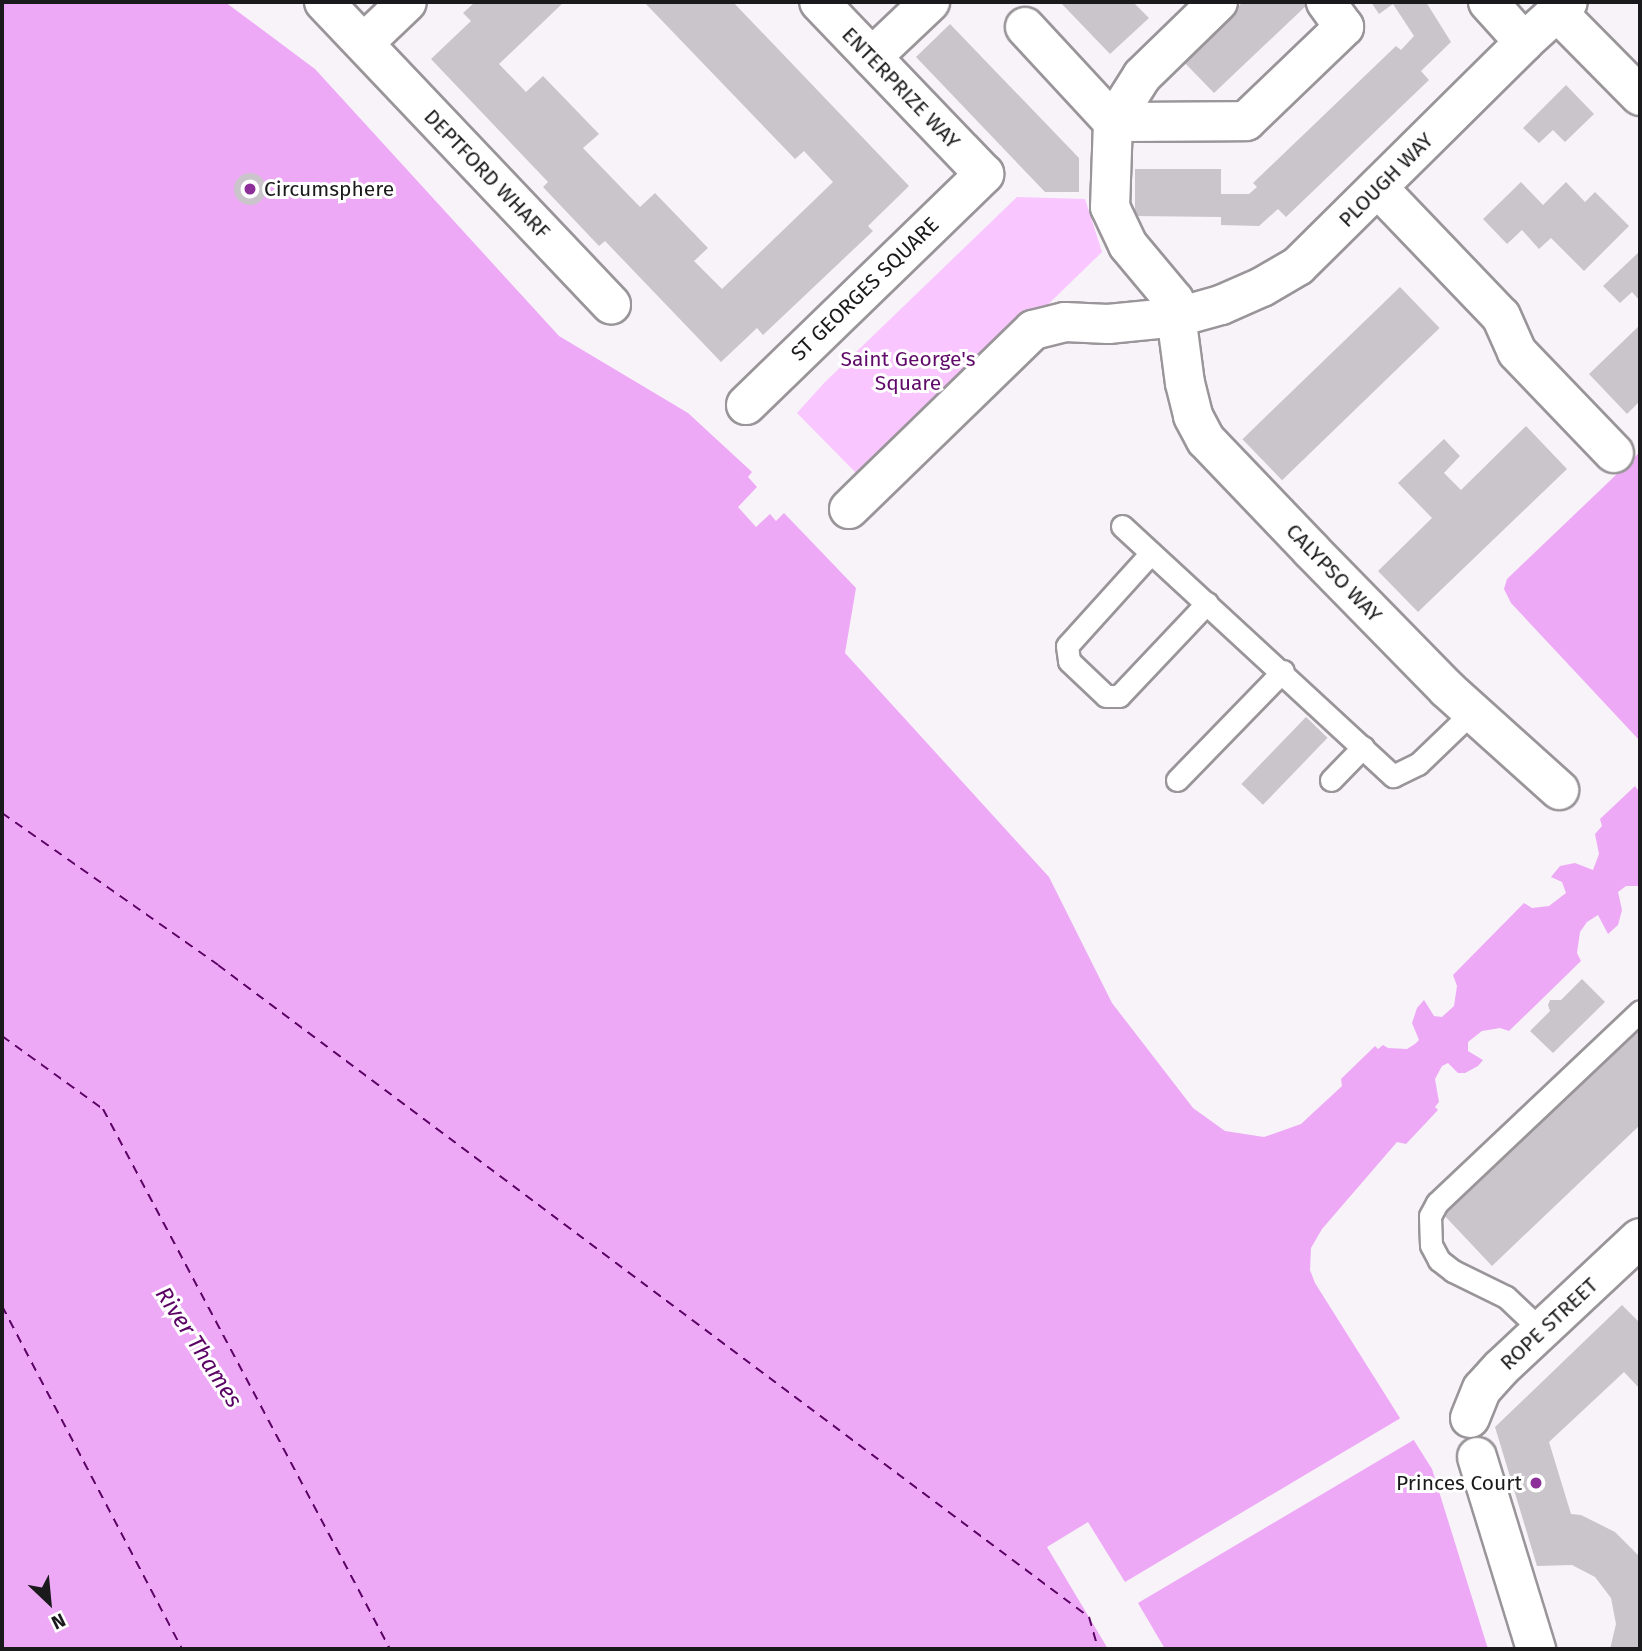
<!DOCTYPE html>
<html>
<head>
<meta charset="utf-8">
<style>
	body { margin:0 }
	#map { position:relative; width:1642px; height:1651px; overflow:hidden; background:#f7f3f8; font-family:"Fira Sans",sans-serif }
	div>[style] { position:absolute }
	.green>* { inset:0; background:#f9c6ff }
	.water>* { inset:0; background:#eea9f6 }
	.pier>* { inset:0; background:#f7f3f8 }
	.ferry>* { height:2px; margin-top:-1px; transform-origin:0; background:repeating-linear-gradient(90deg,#5b0265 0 9px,transparent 0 16px) }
	.building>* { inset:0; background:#cac5ca; transform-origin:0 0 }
	.round { border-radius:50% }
	.roads { filter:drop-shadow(2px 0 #999599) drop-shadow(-2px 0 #999599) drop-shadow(0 2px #999599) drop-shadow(0 -2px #999599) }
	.service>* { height:21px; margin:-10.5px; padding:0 10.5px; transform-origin:10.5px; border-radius:10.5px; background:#fff }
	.minor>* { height:38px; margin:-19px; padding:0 19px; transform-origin:19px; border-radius:19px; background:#fff }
	.secondary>* { height:38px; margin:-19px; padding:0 19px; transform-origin:19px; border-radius:19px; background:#fff }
	.dots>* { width:19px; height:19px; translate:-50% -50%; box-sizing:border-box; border:4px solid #fff; border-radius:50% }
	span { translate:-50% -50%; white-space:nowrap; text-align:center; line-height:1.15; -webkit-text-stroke:6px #fff; paint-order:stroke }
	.street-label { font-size:21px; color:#1a191b }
	.poi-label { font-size:21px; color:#1a191b }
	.left { translate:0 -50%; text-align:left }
	.right { translate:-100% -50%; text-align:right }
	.park-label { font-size:21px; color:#600b6a }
	.water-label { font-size:23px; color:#5b0265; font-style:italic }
	.frame { position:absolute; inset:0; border:4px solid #1a191b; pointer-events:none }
	.north { position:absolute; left:14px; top:1567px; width:70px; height:70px; -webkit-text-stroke:5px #fff; paint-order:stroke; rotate:154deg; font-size:19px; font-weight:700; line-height:28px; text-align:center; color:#1a191b }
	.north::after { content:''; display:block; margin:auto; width:24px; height:32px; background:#1a191b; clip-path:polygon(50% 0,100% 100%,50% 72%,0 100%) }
</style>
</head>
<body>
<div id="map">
	<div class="green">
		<i style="clip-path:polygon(1017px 197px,1085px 199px,1102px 252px,871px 476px,859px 476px,797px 413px,825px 382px)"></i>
	</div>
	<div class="water">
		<i style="clip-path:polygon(2px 2px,225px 2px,315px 69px,559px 336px,688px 413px,752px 472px,748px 477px,757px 487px,738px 507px,756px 527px,770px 514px,776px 521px,784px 513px,856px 588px,845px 653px,1049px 877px,1112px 1003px,1193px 1108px,1225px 1131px,1264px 1137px,1301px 1124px,1342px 1086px,1341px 1079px,1375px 1046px,1378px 1049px,1383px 1045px,1388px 1048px,1407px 1049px,1415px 1044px,1419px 1040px,1412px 1023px,1417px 1008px,1424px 1000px,1434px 1016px,1442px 1017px,1454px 1006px,1457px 986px,1453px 975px,1524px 903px,1532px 908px,1549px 906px,1566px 893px,1562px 882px,1551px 877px,1560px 866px,1575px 863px,1593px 870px,1599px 854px,1595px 834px,1602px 826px,1600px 819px,1635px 786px,1638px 790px,1640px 788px,1640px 886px,1626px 886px,1618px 892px,1622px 910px,1618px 925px,1608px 934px,1598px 915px,1587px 922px,1580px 932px,1577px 953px,1581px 961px,1509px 1031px,1500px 1028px,1482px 1031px,1468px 1042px,1468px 1051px,1483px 1060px,1478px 1066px,1465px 1073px,1458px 1073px,1448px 1063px,1442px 1066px,1435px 1079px,1439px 1102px,1435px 1107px,1438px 1110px,1406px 1144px,1397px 1142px,1322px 1229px,1311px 1248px,1310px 1270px,1315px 1283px,1432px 1469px,1488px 1649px,2px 1649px)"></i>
		<i style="clip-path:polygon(1640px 452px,1640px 741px,1511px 603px,1504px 589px,1507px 579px)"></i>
	</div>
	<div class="pier">
		<i style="clip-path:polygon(1404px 1416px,1417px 1438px,1138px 1603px,1165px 1649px,1108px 1649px,1047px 1547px,1088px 1522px,1125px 1582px)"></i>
	</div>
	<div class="ferry">
		<i style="left:2px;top:813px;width:264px;rotate:35.1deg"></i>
		<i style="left:218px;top:965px;width:1088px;rotate:36.82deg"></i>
		<i style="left:1089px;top:1617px;width:33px;rotate:74deg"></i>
		<i style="left:2px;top:1036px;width:125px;rotate:35.9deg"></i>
		<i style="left:103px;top:1109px;width:612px;rotate:62.01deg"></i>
		<i style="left:2px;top:1306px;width:387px;rotate:62.3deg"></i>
	</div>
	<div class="building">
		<i style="clip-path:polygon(475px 2px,564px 2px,499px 64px,526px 92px,543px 76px,599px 134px,583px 148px,640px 207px,655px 193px,708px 248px,694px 261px,722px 289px,833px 182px,804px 151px,795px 159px,644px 2px,733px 2px,909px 186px,868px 226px,873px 231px,763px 335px,757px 328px,721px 362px,605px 241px,599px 246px,543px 187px,548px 182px,431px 59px,471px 21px,463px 13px)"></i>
		<i style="clip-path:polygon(1060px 2px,1133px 2px,1149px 18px,1110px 54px)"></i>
		<i style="clip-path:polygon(1243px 2px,1308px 4px,1214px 93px,1181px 59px)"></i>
		<i style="clip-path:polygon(1371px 2px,1426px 2px,1451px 42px,1421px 71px,1429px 80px,1286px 217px,1278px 209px,1259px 226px,1221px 225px,1221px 217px,1135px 216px,1135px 169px,1221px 169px,1221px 194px,1249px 194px,1257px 187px,1253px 183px,1396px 46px,1401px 50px,1414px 36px,1393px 4px,1379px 14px)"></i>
		<i style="clip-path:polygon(950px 24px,1079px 158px,1079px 192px,1045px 192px,916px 57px)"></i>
		<i style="clip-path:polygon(1566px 85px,1594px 114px,1565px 142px,1553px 130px,1539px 143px,1523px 128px)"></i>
		<i class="round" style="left:234px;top:173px;width:32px;height:32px"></i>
		<i style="clip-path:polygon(1521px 182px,1543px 205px,1566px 182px,1585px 202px,1595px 192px,1629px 226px,1584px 271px,1551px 238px,1539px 249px,1522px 230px,1507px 244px,1483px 219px)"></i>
		<i style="clip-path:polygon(1640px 251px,1640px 301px,1632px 292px,1620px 303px,1603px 286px)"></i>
		<i style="left:1400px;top:287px;width:57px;height:219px;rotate:46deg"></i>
		<i style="clip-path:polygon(1640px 325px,1640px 401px,1627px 414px,1589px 374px)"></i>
		<i style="clip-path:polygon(1526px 426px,1567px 469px,1418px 612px,1378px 571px,1432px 518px,1398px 483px,1444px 439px,1460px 456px,1444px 473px,1461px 490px)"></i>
		<i style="left:1306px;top:717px;width:30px;height:93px;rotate:44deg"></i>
		<i style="clip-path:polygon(1582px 979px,1605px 1002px,1553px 1053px,1530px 1031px,1550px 1011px,1548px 1005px,1550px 1000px,1561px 1000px)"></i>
		<i style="clip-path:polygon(1640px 1025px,1640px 1125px,1492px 1266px,1442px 1213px)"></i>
		<i style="clip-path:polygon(1622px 1305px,1640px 1323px,1640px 1389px,1624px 1372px,1549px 1442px,1571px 1514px,1581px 1515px,1615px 1532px,1640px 1557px,1640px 1649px,1610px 1649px,1616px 1624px,1611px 1598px,1595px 1577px,1572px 1565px,1537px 1566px,1495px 1427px)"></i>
	</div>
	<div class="roads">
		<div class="service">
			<i style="left:1122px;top:526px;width:369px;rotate:42.7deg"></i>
			<i style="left:1393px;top:776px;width:28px;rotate:-26deg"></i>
			<i style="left:1418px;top:764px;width:75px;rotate:-43.9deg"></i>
			<i style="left:1151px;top:553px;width:125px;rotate:132.1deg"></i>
			<i style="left:1067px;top:646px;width:15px;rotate:82deg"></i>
			<i style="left:1069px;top:661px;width:51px;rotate:43.4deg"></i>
			<i style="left:1106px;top:696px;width:13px"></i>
			<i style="left:1119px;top:696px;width:128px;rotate:-46.6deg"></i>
			<i style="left:1177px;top:780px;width:152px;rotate:-45.8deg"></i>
			<i style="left:1331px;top:780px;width:46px;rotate:-45.9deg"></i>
			<i style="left:1542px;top:1331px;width:50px;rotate:-136.6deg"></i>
			<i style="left:1506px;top:1297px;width:59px;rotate:-153.9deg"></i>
			<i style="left:1453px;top:1271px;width:18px;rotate:-142deg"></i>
			<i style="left:1439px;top:1260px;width:17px;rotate:-118deg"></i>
			<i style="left:1431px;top:1245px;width:29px;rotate:-92deg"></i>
			<i style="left:1430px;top:1216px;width:15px;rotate:-62deg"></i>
			<i style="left:1437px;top:1203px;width:279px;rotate:-43.4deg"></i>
		</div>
		<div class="minor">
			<i style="left:324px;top:2px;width:417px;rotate:46.5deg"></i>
			<i style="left:1218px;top:2px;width:106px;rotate:135.8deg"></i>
			<i style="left:1142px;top:76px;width:54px;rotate:122.2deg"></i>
			<i style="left:1113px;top:122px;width:85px;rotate:92deg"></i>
			<i style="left:1110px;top:207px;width:42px;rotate:64.7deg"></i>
			<i style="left:1128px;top:245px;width:72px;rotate:50.1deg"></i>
			<i style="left:1174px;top:300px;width:84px;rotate:82.5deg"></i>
			<i style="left:1185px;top:383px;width:34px;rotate:76deg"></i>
			<i style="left:1193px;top:416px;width:27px;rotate:62deg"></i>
			<i style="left:1206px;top:440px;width:152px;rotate:46.3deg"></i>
			<i style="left:1311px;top:550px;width:194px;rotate:45.6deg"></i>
			<i style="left:1447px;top:689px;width:151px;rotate:42deg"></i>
			<i style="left:1557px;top:12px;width:118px;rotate:45.3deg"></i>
			<i style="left:1025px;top:27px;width:129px;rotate:47.2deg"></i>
			<i style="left:1113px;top:122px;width:133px;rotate:-0.4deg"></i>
			<i style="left:1246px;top:121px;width:136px;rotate:-43.8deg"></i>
			<i style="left:1344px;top:27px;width:31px;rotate:-126deg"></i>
			<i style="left:364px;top:43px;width:59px;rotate:-43.6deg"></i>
			<i style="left:872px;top:57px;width:80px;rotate:-43.5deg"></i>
			<i style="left:1379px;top:189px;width:176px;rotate:46.2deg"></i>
			<i style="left:1501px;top:316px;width:39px;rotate:66deg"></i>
			<i style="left:1517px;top:352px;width:140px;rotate:46.2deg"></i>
			<i style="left:746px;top:405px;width:332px;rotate:-44.1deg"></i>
			<i style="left:984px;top:174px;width:238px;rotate:-133.8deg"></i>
			<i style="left:849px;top:509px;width:257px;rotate:-44.2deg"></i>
			<i style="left:1033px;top:330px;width:33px;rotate:-14deg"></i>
			<i style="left:1065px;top:322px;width:43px;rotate:2.7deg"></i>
			<i style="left:1108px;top:324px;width:70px;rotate:-5.7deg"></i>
			<i style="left:1178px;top:317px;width:45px;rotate:-15.6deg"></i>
			<i style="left:1221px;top:305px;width:45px;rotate:-23.7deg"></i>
			<i style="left:1262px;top:287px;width:42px;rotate:-30.3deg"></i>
			<i style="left:1298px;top:266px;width:318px;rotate:-44.7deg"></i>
			<i style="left:1470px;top:1418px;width:31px;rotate:-68deg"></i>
			<i style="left:1482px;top:1389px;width:28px;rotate:-48deg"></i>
			<i style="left:1501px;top:1368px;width:190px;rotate:-43.1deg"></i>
			<i style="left:1477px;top:1457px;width:201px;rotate:72.9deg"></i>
		</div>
		<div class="secondary">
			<i style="left:1488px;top:2px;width:54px;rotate:48deg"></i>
			<i style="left:1524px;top:42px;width:59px;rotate:-42.3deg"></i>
		</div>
	</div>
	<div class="dots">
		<i style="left:250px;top:189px;background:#8c2f99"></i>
		<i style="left:1536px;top:1483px;background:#8c2f99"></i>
	</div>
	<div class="street-label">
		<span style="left:901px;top:88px;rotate:46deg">ENTERPRIZE WAY</span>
		<span style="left:487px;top:174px;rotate:46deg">DEPTFORD WHARF</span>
		<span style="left:1386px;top:180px;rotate:-45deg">PLOUGH WAY</span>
		<span style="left:865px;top:289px;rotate:-44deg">ST GEORGES SQUARE</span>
		<span style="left:1334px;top:573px;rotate:46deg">CALYPSO WAY</span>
		<span style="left:1549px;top:1324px;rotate:-43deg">ROPE STREET</span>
	</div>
	<div class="poi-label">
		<span class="left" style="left:264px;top:189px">Circumsphere</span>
		<span class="right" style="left:1522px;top:1483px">Princes Court</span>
	</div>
	<div class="park-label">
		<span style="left:908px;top:371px">Saint George's<br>Square</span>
	</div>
	<div class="water-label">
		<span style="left:199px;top:1347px;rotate:57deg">River Thames</span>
	</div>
	<div class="frame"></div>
	<div class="north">N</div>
</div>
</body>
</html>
